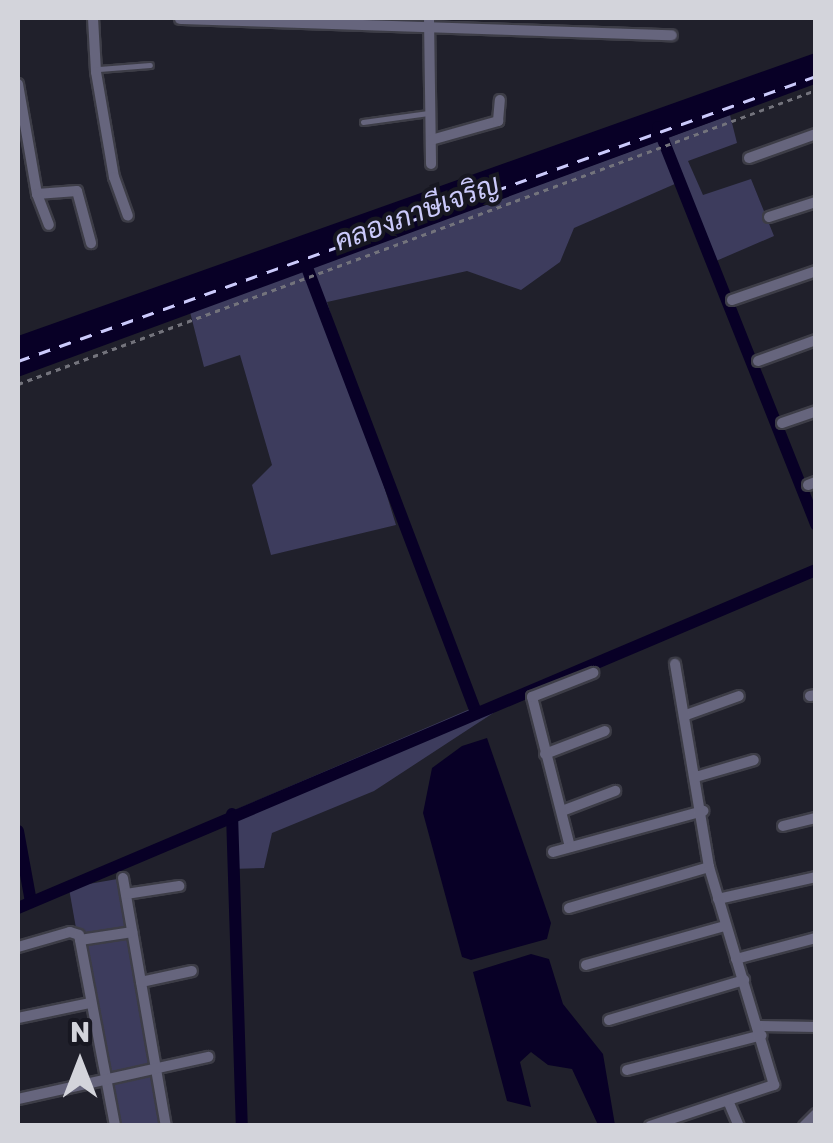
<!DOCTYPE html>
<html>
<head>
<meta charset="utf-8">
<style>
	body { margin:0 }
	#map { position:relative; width:833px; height:1143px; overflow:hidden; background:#20202b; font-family:Rubik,Sarabun,sans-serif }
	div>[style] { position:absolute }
	.green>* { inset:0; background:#3d3c5d; transform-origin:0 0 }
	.water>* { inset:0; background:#080026 }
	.canal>* { height:12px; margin:-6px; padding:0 6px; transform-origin:6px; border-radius:6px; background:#080026 }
	.ferry>* { height:2.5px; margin-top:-1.25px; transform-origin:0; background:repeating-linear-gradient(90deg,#cbcafb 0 12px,transparent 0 22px) }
	.path>* { height:2.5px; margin-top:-1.25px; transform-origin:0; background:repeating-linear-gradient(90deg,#73737c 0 5px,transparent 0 10px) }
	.roads { filter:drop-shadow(2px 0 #3d3d47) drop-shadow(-2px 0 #3d3d47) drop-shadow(0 2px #3d3d47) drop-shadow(0 -2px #3d3d47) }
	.service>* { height:5px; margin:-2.5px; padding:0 2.5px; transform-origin:2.5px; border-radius:2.5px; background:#66657d }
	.minor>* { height:10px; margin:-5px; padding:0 5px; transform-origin:5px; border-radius:5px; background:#66657d }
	span { translate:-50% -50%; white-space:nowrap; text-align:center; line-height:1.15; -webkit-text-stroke:8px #171721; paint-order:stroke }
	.water-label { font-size:28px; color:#cbcafb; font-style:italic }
	.frame { position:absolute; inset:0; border:20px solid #d3d4db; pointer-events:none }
	.north { position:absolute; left:30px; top:1013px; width:100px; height:100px; -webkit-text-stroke:8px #171721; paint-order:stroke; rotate:0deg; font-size:28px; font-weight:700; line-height:40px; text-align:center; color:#d3d4db }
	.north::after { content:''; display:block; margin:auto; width:35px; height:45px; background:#d3d4db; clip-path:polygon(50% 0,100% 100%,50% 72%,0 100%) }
</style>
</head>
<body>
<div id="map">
	<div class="green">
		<i style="clip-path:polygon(730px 115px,737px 143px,688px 161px,703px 195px,751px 179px,774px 236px,716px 261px,684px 180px,574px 228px,560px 262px,521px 290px,467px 271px,327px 302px,396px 525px,271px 555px,252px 485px,272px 465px,240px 355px,204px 367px,190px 312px)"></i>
		<i style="clip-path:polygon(507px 704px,374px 791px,272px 833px,264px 868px,230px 869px,228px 813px,470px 709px)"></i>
		<i style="left:123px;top:878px;width:251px;height:55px;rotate:80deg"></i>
	</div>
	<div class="water">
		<i style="clip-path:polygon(815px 53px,815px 84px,18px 377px,18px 336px)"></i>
		<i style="clip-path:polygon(487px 738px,551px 923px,547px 939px,471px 960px,462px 957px,423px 813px,432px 768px,462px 746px)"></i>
		<i style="clip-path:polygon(531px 954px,549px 959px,563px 1004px,603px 1054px,615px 1125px,598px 1125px,572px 1069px,548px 1065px,531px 1052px,520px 1062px,531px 1107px,507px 1101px,473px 972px)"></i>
	</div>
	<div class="canal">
		<i style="left:658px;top:127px;width:428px;rotate:68.3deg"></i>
		<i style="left:303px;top:257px;width:488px;rotate:69.2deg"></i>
		<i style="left:232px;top:814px;width:312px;rotate:88.2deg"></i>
		<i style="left:18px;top:831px;width:72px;rotate:79.6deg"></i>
		<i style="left:18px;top:908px;width:867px;rotate:-22.96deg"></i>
	</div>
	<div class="ferry">
		<i style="left:18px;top:361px;width:847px;rotate:-19.65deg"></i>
	</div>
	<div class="path">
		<i style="left:18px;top:384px;width:850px;rotate:-20.22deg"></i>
	</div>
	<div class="roads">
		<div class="service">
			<i style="left:99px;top:69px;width:51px;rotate:-4.5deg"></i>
			<i style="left:363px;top:122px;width:66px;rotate:-7.9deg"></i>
		</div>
		<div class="minor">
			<i style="left:93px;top:18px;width:54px;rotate:86.8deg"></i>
			<i style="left:96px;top:72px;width:107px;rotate:80.3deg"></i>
			<i style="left:114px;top:177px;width:41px;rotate:70.3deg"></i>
			<i style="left:429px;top:18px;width:146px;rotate:89.2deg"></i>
			<i style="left:180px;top:19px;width:492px;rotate:1.9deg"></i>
			<i style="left:18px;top:84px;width:112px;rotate:80.2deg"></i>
			<i style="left:37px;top:194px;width:40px;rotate:-4.3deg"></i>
			<i style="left:77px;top:191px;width:54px;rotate:74.9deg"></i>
			<i style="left:431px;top:140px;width:70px;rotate:-15.8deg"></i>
			<i style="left:498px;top:121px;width:21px;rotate:-85deg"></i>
			<i style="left:749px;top:158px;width:71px;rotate:-19.7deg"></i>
			<i style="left:37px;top:194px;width:33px;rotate:69deg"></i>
			<i style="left:769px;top:217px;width:49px;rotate:-17.7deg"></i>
			<i style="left:732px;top:300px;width:89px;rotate:-19deg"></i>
			<i style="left:758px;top:361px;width:62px;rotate:-19.9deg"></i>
			<i style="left:782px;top:423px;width:36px;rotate:-19deg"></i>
			<i style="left:808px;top:485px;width:9px;rotate:-21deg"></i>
			<i style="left:810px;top:696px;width:6px;rotate:-9deg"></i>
			<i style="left:686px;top:715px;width:56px;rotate:-19.7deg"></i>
			<i style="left:545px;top:754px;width:64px;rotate:-21deg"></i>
			<i style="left:699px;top:776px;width:57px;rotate:-16.2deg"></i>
			<i style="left:562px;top:811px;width:57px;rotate:-20.7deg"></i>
			<i style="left:783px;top:826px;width:34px;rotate:-14deg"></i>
			<i style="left:570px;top:847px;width:155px;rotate:-104.2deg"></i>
			<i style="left:532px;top:697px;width:66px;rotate:-21.5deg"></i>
			<i style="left:553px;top:852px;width:156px;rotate:-15.3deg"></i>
			<i style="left:123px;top:878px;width:252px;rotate:80.2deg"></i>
			<i style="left:126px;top:894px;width:54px;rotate:-8.6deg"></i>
			<i style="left:718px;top:899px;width:100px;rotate:-12.7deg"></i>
			<i style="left:569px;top:908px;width:146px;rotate:-16.3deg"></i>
			<i style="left:80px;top:940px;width:53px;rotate:-8.7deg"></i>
			<i style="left:18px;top:947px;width:54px;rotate:-16.1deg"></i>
			<i style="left:70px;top:932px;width:9px;rotate:18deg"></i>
			<i style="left:79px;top:935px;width:194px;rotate:79.3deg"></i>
			<i style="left:736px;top:959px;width:83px;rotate:-14.7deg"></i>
			<i style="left:586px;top:965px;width:144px;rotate:-15.7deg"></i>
			<i style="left:141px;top:982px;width:52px;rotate:-12.2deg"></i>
			<i style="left:18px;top:1018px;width:74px;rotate:-11.8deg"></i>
			<i style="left:609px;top:1020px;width:141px;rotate:-16.5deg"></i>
			<i style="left:760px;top:1026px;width:56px;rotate:1deg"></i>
			<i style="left:627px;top:1070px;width:139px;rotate:-14.5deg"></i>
			<i style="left:18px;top:1099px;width:195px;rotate:-12.5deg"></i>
			<i style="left:729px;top:1103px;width:25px;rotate:67deg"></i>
			<i style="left:650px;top:1126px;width:131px;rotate:-18.3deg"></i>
			<i style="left:774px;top:1085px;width:227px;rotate:-106.6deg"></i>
			<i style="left:709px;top:867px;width:206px;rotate:-99.5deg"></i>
			<i style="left:804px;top:1126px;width:17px;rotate:-45deg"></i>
		</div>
	</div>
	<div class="water-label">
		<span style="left:417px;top:213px;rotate:-20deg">คลองภาษีเจริญ</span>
	</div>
	<div class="frame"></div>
	<div class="north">N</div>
</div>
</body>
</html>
